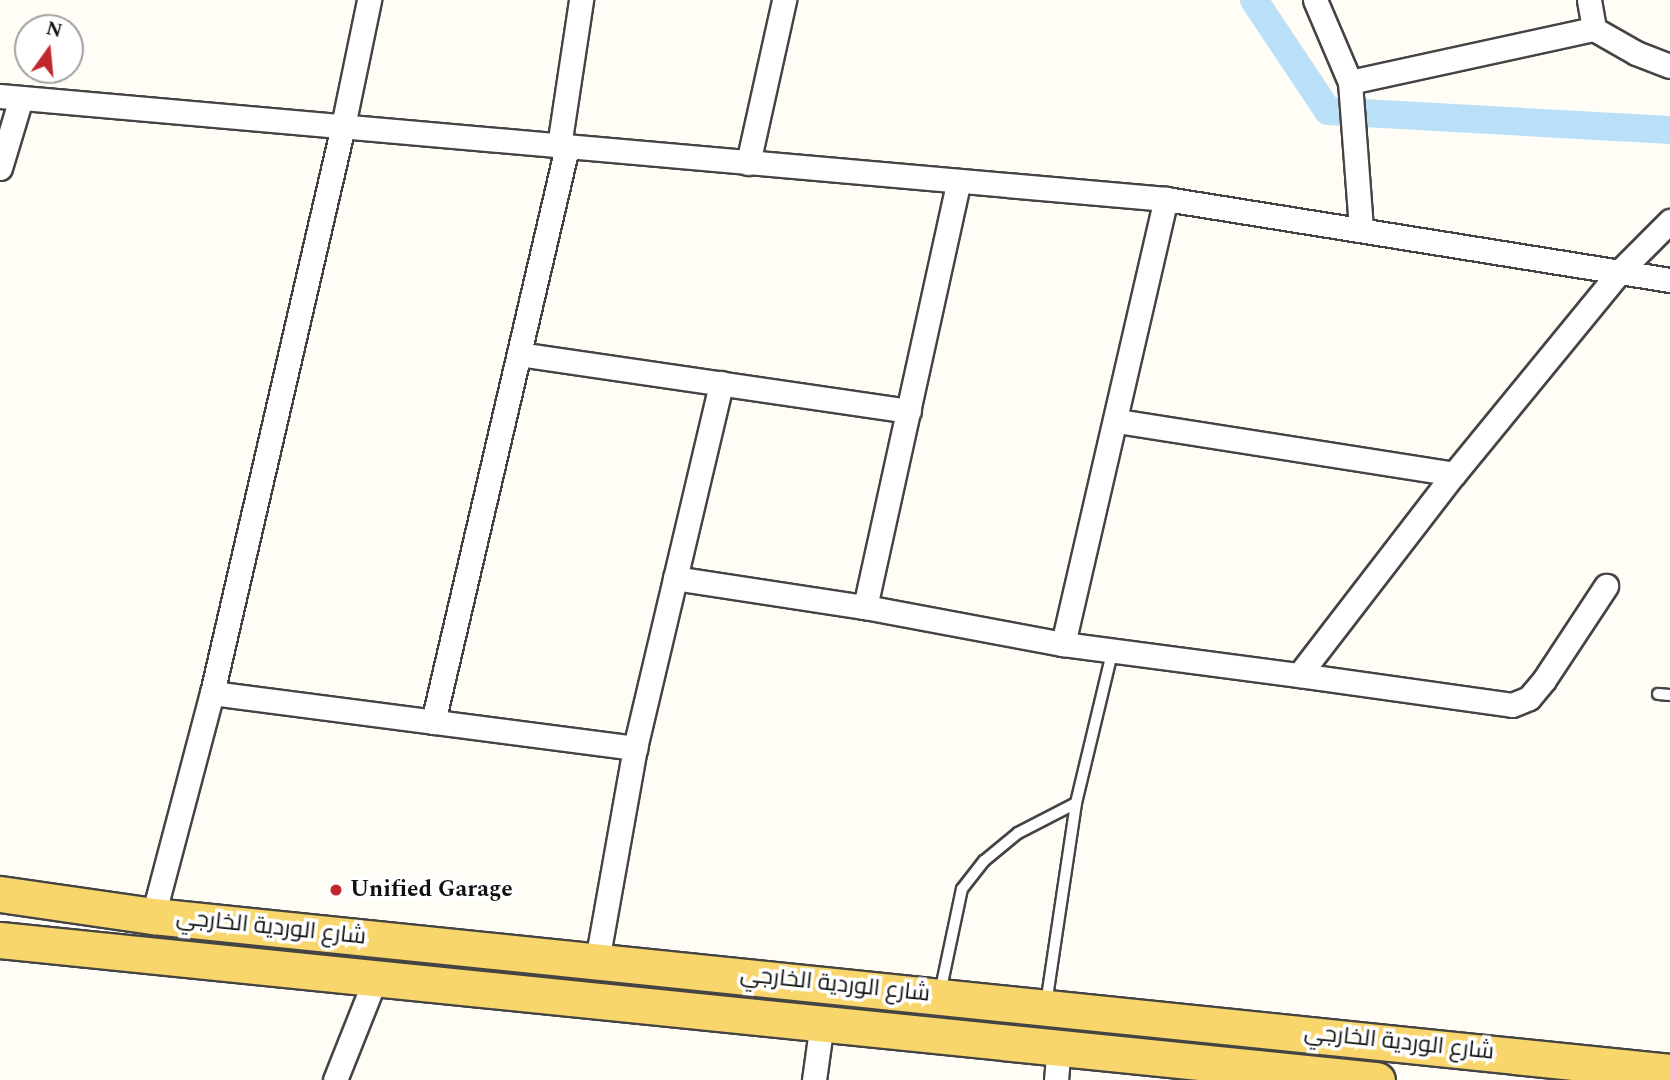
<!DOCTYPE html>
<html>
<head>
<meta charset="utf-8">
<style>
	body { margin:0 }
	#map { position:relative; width:1670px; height:1080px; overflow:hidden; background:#fffdf5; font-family:Spectral,Cairo,serif }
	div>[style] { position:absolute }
	.canal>* { height:28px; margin:-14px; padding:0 14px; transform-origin:14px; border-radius:14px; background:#b9e0f7 }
	.roads { filter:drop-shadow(2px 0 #444) drop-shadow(-2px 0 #444) drop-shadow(0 2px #444) drop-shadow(0 -2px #444) }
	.service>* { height:10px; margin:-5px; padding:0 5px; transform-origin:5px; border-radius:5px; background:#fff }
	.minor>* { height:23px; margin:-11.5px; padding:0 11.5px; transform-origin:11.5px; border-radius:11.5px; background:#fff }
	.primary>* { height:35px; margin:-17.5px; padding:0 17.5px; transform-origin:17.5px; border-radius:17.5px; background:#f9d66b }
	.dots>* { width:19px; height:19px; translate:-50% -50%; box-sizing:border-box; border:4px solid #fff; border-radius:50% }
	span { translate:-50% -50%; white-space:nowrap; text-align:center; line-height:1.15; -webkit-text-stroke:7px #fff; paint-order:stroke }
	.poi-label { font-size:23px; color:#111; font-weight:700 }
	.left { translate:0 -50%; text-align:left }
	.street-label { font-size:23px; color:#111 }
	.north { position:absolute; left:14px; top:14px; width:70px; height:70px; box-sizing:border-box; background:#fff; border:2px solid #a0a0a0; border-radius:50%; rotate:15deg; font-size:19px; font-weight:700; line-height:28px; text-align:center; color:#111 }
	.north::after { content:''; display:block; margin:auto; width:24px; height:32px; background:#c4262e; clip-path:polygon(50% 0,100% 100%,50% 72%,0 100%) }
</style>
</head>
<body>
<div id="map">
	<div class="canal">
		<i style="left:1254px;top:0;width:133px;rotate:56.3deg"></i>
		<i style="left:1328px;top:111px;width:343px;rotate:3.2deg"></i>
	</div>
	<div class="roads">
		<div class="service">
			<i style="left:1658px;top:694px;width:12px;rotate:5deg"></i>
			<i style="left:940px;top:993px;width:106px;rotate:-78.1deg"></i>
			<i style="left:962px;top:889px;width:36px;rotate:-52deg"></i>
			<i style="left:984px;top:861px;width:44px;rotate:-39.5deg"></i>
			<i style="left:1018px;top:833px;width:65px;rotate:-27.3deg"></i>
			<i style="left:1046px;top:1004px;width:203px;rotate:-81.5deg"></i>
			<i style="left:1076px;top:803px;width:158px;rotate:-76.5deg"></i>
		</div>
		<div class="minor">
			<i style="left:1315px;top:0;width:89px;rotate:66.9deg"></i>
			<i style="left:1350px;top:82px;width:148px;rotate:85.7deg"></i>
			<i style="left:1589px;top:0;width:29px;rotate:80deg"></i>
			<i style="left:1594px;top:29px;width:48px;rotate:29.7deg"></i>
			<i style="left:1636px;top:53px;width:36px;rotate:21deg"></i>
			<i style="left:1350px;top:82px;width:250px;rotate:-12.3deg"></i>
			<i style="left:0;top:96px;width:1171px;rotate:5.05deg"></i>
			<i style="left:1166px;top:199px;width:510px;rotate:9.13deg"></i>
			<i style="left:559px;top:146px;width:148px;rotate:-81.4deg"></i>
			<i style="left:748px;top:163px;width:167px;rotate:-77.5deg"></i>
			<i style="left:0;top:168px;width:73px;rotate:-73.3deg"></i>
			<i style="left:519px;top:354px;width:394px;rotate:8.3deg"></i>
			<i style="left:1117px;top:421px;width:341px;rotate:8.9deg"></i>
			<i style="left:675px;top:578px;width:192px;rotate:8.7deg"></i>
			<i style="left:865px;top:607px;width:201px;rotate:10.6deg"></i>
			<i style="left:1063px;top:644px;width:238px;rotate:7.5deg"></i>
			<i style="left:1299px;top:675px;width:254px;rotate:-52.4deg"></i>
			<i style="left:1454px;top:474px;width:262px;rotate:-50.7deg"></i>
			<i style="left:1620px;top:271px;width:71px;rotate:-45deg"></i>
			<i style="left:865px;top:607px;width:436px;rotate:-77.6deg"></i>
			<i style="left:1063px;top:644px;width:457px;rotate:-77deg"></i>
			<i style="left:1299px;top:675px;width:215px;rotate:8deg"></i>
			<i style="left:1512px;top:705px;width:18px;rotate:-22deg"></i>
			<i style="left:1529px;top:698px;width:23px;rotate:-50deg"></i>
			<i style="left:1544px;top:680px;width:113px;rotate:-56.6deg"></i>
			<i style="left:212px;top:693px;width:427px;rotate:7.4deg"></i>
			<i style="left:433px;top:722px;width:590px;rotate:-76.88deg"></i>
			<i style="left:153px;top:916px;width:231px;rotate:-75.2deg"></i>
			<i style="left:212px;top:693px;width:582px;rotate:-76.99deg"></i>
			<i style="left:343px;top:126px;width:129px;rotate:-78.3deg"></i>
			<i style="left:597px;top:961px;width:216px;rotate:-79.9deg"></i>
			<i style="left:635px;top:748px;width:375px;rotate:-76.7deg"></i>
			<i style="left:335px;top:1080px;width:111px;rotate:-68.3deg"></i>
			<i style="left:814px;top:1080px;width:59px;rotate:-82.1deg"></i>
			<i style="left:1056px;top:1080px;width:33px;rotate:-85deg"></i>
		</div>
		<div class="primary">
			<i style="left:0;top:894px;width:155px;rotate:8.2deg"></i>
			<i style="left:153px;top:916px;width:1525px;rotate:5.87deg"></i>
			<i style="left:0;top:940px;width:1384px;rotate:5.81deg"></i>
		</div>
	</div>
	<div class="dots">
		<i style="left:336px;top:890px;background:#c4262e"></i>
	</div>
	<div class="poi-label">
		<span class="left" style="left:350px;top:890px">Unified Garage</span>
	</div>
	<div class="street-label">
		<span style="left:271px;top:928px;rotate:6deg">شارع الوردية الخارجي</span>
		<span style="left:835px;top:985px;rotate:6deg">شارع الوردية الخارجي</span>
		<span style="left:1399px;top:1043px;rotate:6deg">شارع الوردية الخارجي</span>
	</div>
	<div class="north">N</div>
</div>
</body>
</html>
